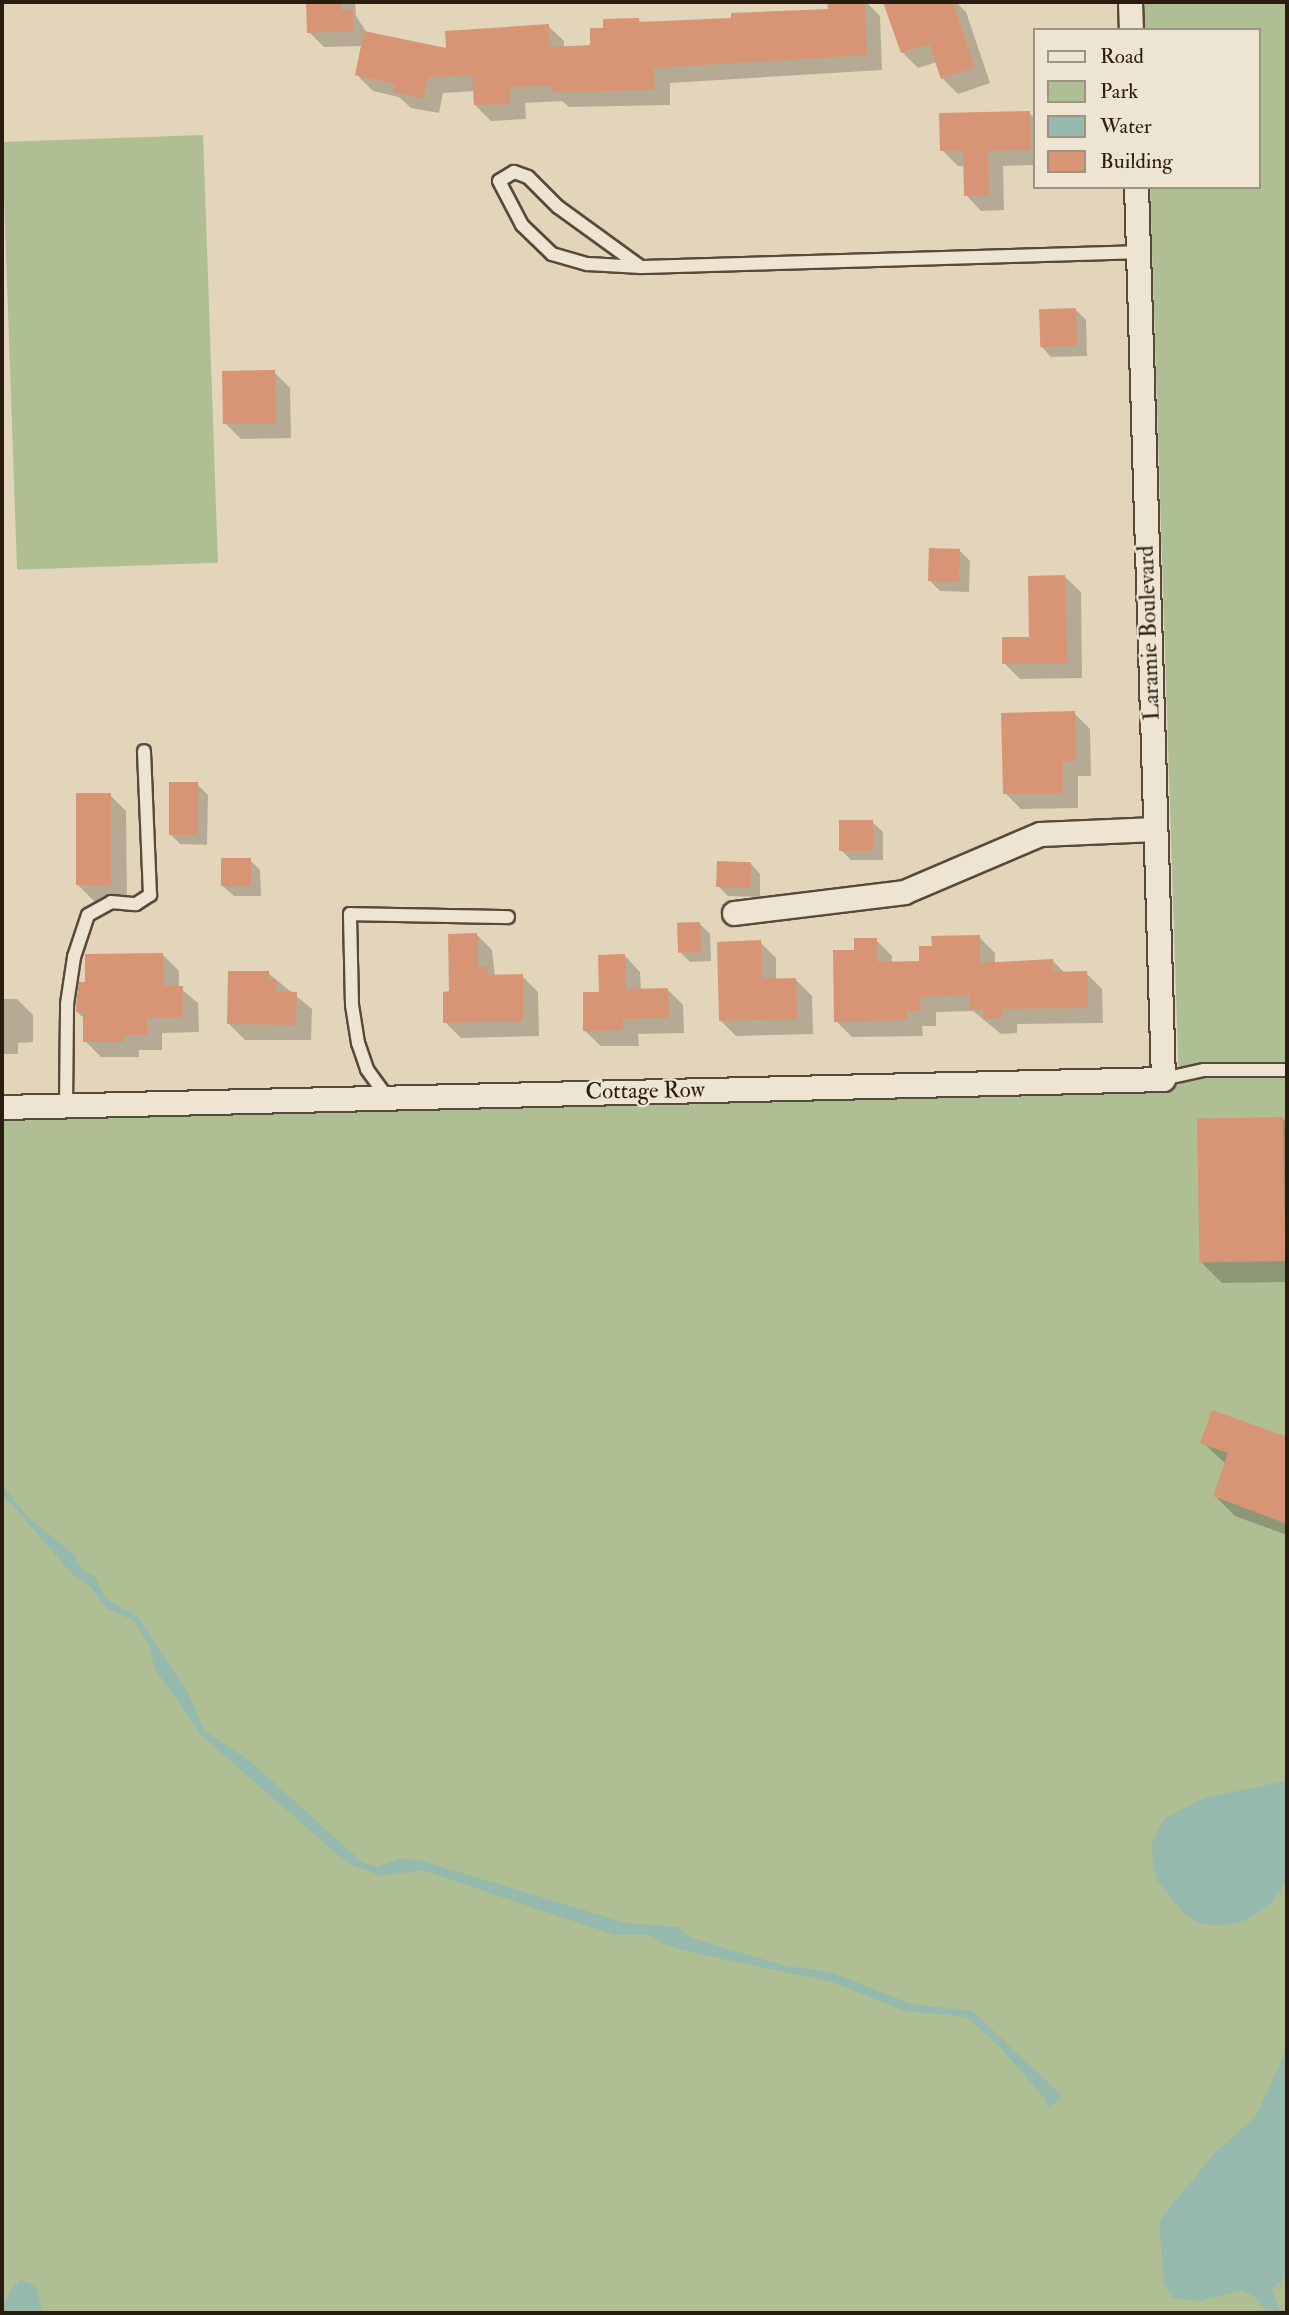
<!DOCTYPE html>
<html>
<head>
<meta charset="utf-8">
<style>
	body { margin:0 }
	#map { position:relative; width:1289px; height:2315px; overflow:hidden; background:#e3d5ba; font-family:"IM FELL Double Pica",serif }
	div>[style] { position:absolute }
	.green>* { inset:0; background:#afbe93; transform-origin:0 0 }
	.water>* { inset:0; background:#95b9ad }
	.shadow>* { inset:0; background:#0003 }
	.building>* { inset:0; background:#d79576; transform-origin:0 0 }
	.roads { filter:drop-shadow(2px 0 #584a3a) drop-shadow(-2px 0 #584a3a) drop-shadow(0 2px #584a3a) drop-shadow(0 -2px #584a3a) }
	.service>* { height:12px; margin:-6px; padding:0 6px; transform-origin:6px; border-radius:6px; background:#ede4d2 }
	.minor>* { height:23px; margin:-11.5px; padding:0 11.5px; transform-origin:11.5px; border-radius:11.5px; background:#ede4d2 }
	span { translate:-50% -50%; white-space:nowrap; text-align:center; line-height:1.15; -webkit-text-stroke:5px #ede4d2; paint-order:stroke }
	.street-label { font-size:23px; color:#2a1c0f }
	.frame { position:absolute; inset:0; border:4px solid #2a1c0f; pointer-events:none }
	.legend { position:absolute; left:1033px; top:28px; width:228px; height:161px; box-sizing:border-box; background:#ede4d2; border:2px solid #9f9484; margin:0; padding:9px 12px; list-style:none; font-size:21px; color:#2a1c0f }
	.legend li { display:flex; align-items:center; gap:14px; height:35px }
	.legend b { width:35px; border:2px solid #9f9484 }
</style>
</head>
<body>
<div id="map">
	<div class="green">
		<i style="clip-path:polygon(1142px 2px,1287px 2px,1287px 2313px,2px 2313px,2px 1115px,1179px 1085px,1150px 187px,1259px 187px,1259px 30px,1143px 30px)"></i>
		<i style="left:203px;top:135px;width:428px;height:201px;rotate:88deg"></i>
	</div>
	<div class="water">
		<i style="clip-path:polygon(2px 1485px,27px 1516px,74px 1555px,84px 1572px,95px 1576px,106px 1599px,138px 1617px,185px 1687px,205px 1731px,251px 1762px,361px 1861px,377px 1867px,402px 1858px,423px 1861px,625px 1923px,678px 1927px,691px 1938px,731px 1950px,786px 1966px,831px 1972px,911px 2004px,973px 2011px,1062px 2096px,1048px 2109px,1046px 2100px,999px 2046px,967px 2017px,905px 2011px,832px 1982px,699px 1954px,661px 1943px,650px 1935px,615px 1935px,422px 1870px,382px 1876px,347px 1863px,202px 1736px,155px 1669px,149px 1645px,133px 1620px,107px 1609px,90px 1586px,72px 1574px,2px 1493px)"></i>
		<i style="clip-path:polygon(1287px 1781px,1287px 1879px,1271px 1904px,1246px 1920px,1222px 1926px,1199px 1923px,1185px 1915px,1158px 1882px,1153px 1866px,1152px 1842px,1164px 1819px,1204px 1798px)"></i>
		<i style="clip-path:polygon(1287px 2049px,1287px 2276px,1272px 2288px,1278px 2307px,1287px 2313px,1267px 2313px,1256px 2298px,1242px 2290px,1200px 2301px,1172px 2298px,1164px 2283px,1159px 2221px,1213px 2155px,1256px 2116px)"></i>
		<i style="clip-path:polygon(20px 2280px,36px 2286px,42px 2313px,2px 2313px,10px 2291px)"></i>
	</div>
	<div class="shadow">
		<i style="clip-path:polygon(308px 2px,355px 2px,356px 16px,367px 33px,448px 50px,548px 26px,564px 41px,564px 48px,592px 47px,605px 30px,638px 19px,643px 24px,733px 20px,830px 10px,829px 2px,866px 2px,880px 16px,882px 70px,670px 83px,670px 105px,569px 107px,562px 101px,525px 103px,526px 119px,491px 121px,475px 105px,475px 91px,443px 93px,439px 113px,411px 108px,399px 97px,373px 91px,357px 75px,363px 46px,324px 47px,309px 32px)"></i>
		<i style="clip-path:polygon(956px 2px,966px 12px,990px 83px,958px 94px,942px 78px,937px 62px,918px 68px,902px 52px,886px 3px)"></i>
		<i style="clip-path:polygon(1029px 113px,1035px 119px,1035px 165px,1003px 166px,1004px 210px,981px 211px,966px 195px,965px 166px,958px 166px,942px 150px)"></i>
		<i style="clip-path:polygon(1076px 310px,1086px 320px,1087px 356px,1051px 357px,1041px 346px)"></i>
		<i style="clip-path:polygon(274px 372px,290px 388px,291px 438px,241px 439px,225px 423px)"></i>
		<i style="clip-path:polygon(960px 551px,970px 561px,969px 592px,940px 591px,930px 581px)"></i>
		<i style="clip-path:polygon(1065px 577px,1081px 592px,1082px 678px,1020px 679px,1004px 663px,1031px 639px)"></i>
		<i style="clip-path:polygon(1074px 713px,1090px 729px,1091px 776px,1078px 776px,1078px 808px,1021px 809px,1005px 793px)"></i>
		<i style="clip-path:polygon(197px 784px,208px 795px,207px 845px,180px 844px,170px 834px)"></i>
		<i style="clip-path:polygon(110px 795px,126px 811px,127px 901px,94px 901px,78px 885px)"></i>
		<i style="clip-path:polygon(872px 822px,883px 832px,883px 860px,851px 860px,841px 850px)"></i>
		<i style="clip-path:polygon(250px 860px,260px 870px,261px 896px,234px 896px,223px 886px)"></i>
		<i style="clip-path:polygon(750px 863px,760px 874px,760px 897px,728px 896px,718px 886px)"></i>
		<i style="clip-path:polygon(700px 924px,710px 934px,711px 961px,690px 962px,680px 952px)"></i>
		<i style="clip-path:polygon(476px 934px,492px 950px,495px 976px,522px 976px,538px 992px,539px 1036px,461px 1038px,445px 1022px,451px 993px)"></i>
		<i style="clip-path:polygon(979px 937px,995px 953px,995px 964px,1052px 960px,1065px 973px,1086px 973px,1102px 989px,1103px 1023px,1017px 1024px,1017px 1033px,1001px 1034px,973px 1011px,936px 1012px,936px 1026px,922px 1026px,923px 1036px,852px 1037px,836px 1021px,856px 952px,876px 940px,892px 956px,892px 963px,921px 962px,933px 948px)"></i>
		<i style="clip-path:polygon(760px 942px,776px 958px,776px 980px,796px 980px,812px 996px,813px 1034px,736px 1036px,720px 1020px)"></i>
		<i style="clip-path:polygon(163px 955px,179px 971px,179px 987px,198px 1003px,199px 1032px,162px 1033px,162px 1050px,139px 1050px,139px 1057px,101px 1057px,85px 1041px,85px 1019px,77px 1012px)"></i>
		<i style="clip-path:polygon(625px 956px,640px 972px,641px 990px,667px 989px,683px 1005px,684px 1033px,638px 1034px,639px 1046px,601px 1046px,585px 1031px,600px 994px)"></i>
		<i style="clip-path:polygon(268px 973px,312px 1009px,311px 1040px,245px 1040px,229px 1024px)"></i>
		<i style="clip-path:polygon(2px 999px,17px 999px,33px 1015px,33px 1042px,18px 1043px,18px 1054px,2px 1054px)"></i>
		<i style="clip-path:polygon(1282px 1118px,1287px 1124px,1287px 1282px,1222px 1283px,1201px 1262px)"></i>
		<i style="clip-path:polygon(1213px 1412px,1287px 1438px,1287px 1535px,1235px 1516px,1215px 1496px,1226px 1464px,1203px 1443px)"></i>
	</div>
	<div class="building">
		<i style="clip-path:polygon(306px 2px,342px 2px,342px 11px,353px 10px,353px 31px,307px 33px)"></i>
		<i style="clip-path:polygon(827px 2px,865px 2px,867px 55px,654px 68px,655px 90px,551px 92px,551px 86px,510px 87px,510px 104px,474px 105px,472px 75px,428px 77px,423px 99px,393px 92px,395px 84px,355px 75px,364px 31px,446px 48px,445px 31px,549px 24px,549px 47px,590px 45px,590px 28px,603px 28px,603px 19px,639px 18px,639px 22px,731px 18px,731px 13px,828px 9px)"></i>
		<i style="clip-path:polygon(883px 2px,953px 2px,975px 67px,941px 79px,929px 44px,901px 53px)"></i>
		<i style="clip-path:polygon(1030px 111px,1031px 150px,988px 151px,989px 195px,964px 196px,963px 151px,940px 151px,939px 113px)"></i>
		<i style="left:1076px;top:308px;width:38px;height:37px;rotate:88deg"></i>
		<i style="left:275px;top:370px;width:53px;height:53px;rotate:89deg"></i>
		<i style="left:929px;top:548px;width:31px;height:33px;rotate:2deg"></i>
		<i style="clip-path:polygon(1065px 575px,1067px 663px,1002px 664px,1002px 637px,1029px 637px,1028px 576px)"></i>
		<i style="clip-path:polygon(1075px 711px,1076px 761px,1063px 761px,1063px 793px,1003px 794px,1001px 713px)"></i>
		<i style="left:169px;top:782px;width:29px;height:53px"></i>
		<i style="left:76px;top:793px;width:35px;height:92px"></i>
		<i style="left:839px;top:820px;width:34px;height:31px"></i>
		<i style="left:251px;top:858px;width:28px;height:30px;rotate:90deg"></i>
		<i style="left:717px;top:861px;width:34px;height:26px;rotate:2deg"></i>
		<i style="left:700px;top:922px;width:30px;height:23px;rotate:88deg"></i>
		<i style="clip-path:polygon(477px 933px,478px 967px,488px 967px,488px 975px,523px 974px,523px 1021px,443px 1023px,443px 992px,449px 991px,448px 934px)"></i>
		<i style="clip-path:polygon(980px 935px,980px 963px,1053px 959px,1053px 972px,1087px 971px,1088px 1008px,1001px 1009px,1002px 1018px,984px 1019px,983px 1009px,970px 1010px,969px 995px,920px 997px,921px 1011px,907px 1011px,907px 1020px,834px 1022px,833px 950px,854px 950px,854px 938px,877px 938px,877px 962px,919px 961px,919px 946px,932px 946px,931px 936px)"></i>
		<i style="clip-path:polygon(761px 940px,762px 979px,796px 978px,797px 1019px,719px 1021px,717px 942px)"></i>
		<i style="clip-path:polygon(163px 953px,164px 986px,183px 986px,183px 1017px,147px 1018px,147px 1035px,124px 1035px,124px 1042px,83px 1042px,83px 1012px,76px 1012px,76px 1005px,79px 982px,85px 982px,85px 954px)"></i>
		<i style="clip-path:polygon(625px 954px,626px 989px,668px 988px,669px 1018px,623px 1019px,623px 1030px,583px 1031px,583px 992px,599px 992px,598px 955px)"></i>
		<i style="clip-path:polygon(228px 971px,269px 971px,269px 979px,276px 979px,276px 991px,297px 992px,296px 1025px,227px 1024px)"></i>
		<i style="left:1283px;top:1117px;width:144px;height:86px;rotate:89deg"></i>
		<i style="clip-path:polygon(1212px 1410px,1287px 1437px,1287px 1524px,1213px 1496px,1228px 1453px,1200px 1443px)"></i>
	</div>
	<div class="roads">
		<div class="service">
			<i style="left:641px;top:267px;width:102px;rotate:-144.1deg"></i>
			<i style="left:558px;top:207px;width:42px;rotate:-135deg"></i>
			<i style="left:528px;top:177px;width:15px;rotate:-160deg"></i>
			<i style="left:514px;top:172px;width:17px;rotate:149deg"></i>
			<i style="left:499px;top:181px;width:50px;rotate:62.4deg"></i>
			<i style="left:522px;top:225px;width:42px;rotate:44deg"></i>
			<i style="left:552px;top:254px;width:37px;rotate:16deg"></i>
			<i style="left:588px;top:264px;width:53px;rotate:3.2deg"></i>
			<i style="left:641px;top:267px;width:497px;rotate:-1.7deg"></i>
			<i style="left:1163px;top:1079px;width:42px;rotate:-12.4deg"></i>
			<i style="left:1204px;top:1070px;width:83px"></i>
			<i style="left:387px;top:1097px;width:34px;rotate:-126deg"></i>
			<i style="left:367px;top:1069px;width:28px;rotate:-109deg"></i>
			<i style="left:358px;top:1043px;width:39px;rotate:-99deg"></i>
			<i style="left:352px;top:1004px;width:90px;rotate:-91.3deg"></i>
			<i style="left:350px;top:914px;width:158px;rotate:1.1deg"></i>
			<i style="left:66px;top:1106px;width:102px;rotate:-89.4deg"></i>
			<i style="left:67px;top:1004px;width:48px;rotate:-81.5deg"></i>
			<i style="left:74px;top:957px;width:44px;rotate:-71.6deg"></i>
			<i style="left:88px;top:915px;width:26px;rotate:-29deg"></i>
			<i style="left:111px;top:902px;width:25px;rotate:5deg"></i>
			<i style="left:136px;top:904px;width:17px;rotate:-33deg"></i>
			<i style="left:150px;top:895px;width:144px;rotate:-92.4deg"></i>
		</div>
		<div class="minor">
			<i style="left:1130px;top:2px;width:28px;rotate:88deg"></i>
			<i style="left:734px;top:913px;width:171px;rotate:-7deg"></i>
			<i style="left:904px;top:892px;width:148px;rotate:-23.1deg"></i>
			<i style="left:1040px;top:834px;width:115px;rotate:-2.5deg"></i>
			<i style="left:2px;top:1107px;width:1161px;rotate:-1.38deg"></i>
			<i style="left:1163px;top:1079px;width:892px;rotate:-91.73deg"></i>
		</div>
	</div>
	<div class="street-label">
		<span style="left:1149px;top:633px;rotate:-92deg">Laramie Boulevard</span>
		<span style="left:645px;top:1091px;rotate:-1deg">Cottage Row</span>
	</div>
	<div class="frame"></div>
	<ul class="legend">
	<li><b style="height:9px;background:#ede4d2"></b>Road</li>
	<li><b style="height:19px;background:#afbe93"></b>Park</li>
	<li><b style="height:19px;background:#95b9ad"></b>Water</li>
	<li><b style="height:19px;background:#d79576"></b>Building</li>
	</ul>
</div>
</body>
</html>
